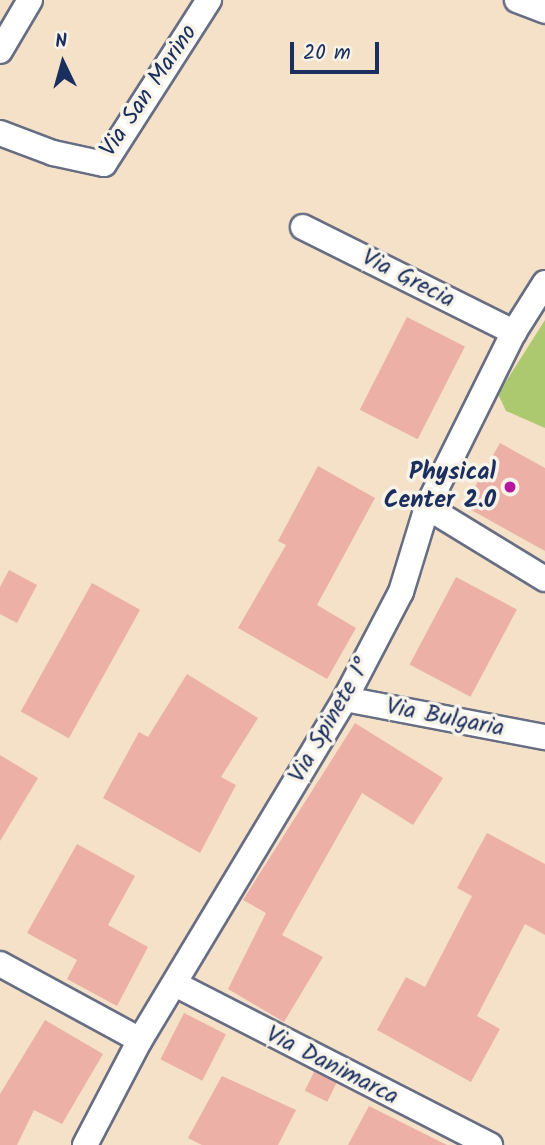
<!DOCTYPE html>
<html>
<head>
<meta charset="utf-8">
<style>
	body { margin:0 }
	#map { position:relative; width:545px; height:1145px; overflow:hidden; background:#f4e1c8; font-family:Kalam,sans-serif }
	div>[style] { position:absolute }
	.green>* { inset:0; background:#adc970 }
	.building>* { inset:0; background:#ecb0a7; transform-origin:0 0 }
	.roads { filter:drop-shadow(2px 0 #676d83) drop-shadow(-2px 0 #676d83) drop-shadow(0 2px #676d83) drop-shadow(0 -2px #676d83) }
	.street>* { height:24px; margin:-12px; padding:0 12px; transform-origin:12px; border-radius:12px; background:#fff }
	.dots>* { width:19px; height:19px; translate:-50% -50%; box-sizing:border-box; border:4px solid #f7f3e8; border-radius:50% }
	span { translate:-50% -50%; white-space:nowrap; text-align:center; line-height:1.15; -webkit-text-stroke:7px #f7f3e8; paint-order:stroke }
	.street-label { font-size:24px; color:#1b2f5e }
	.poi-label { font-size:24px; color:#1b2f5e; font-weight:700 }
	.right { translate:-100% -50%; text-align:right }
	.north { position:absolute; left:28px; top:28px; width:70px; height:70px; -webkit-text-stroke:5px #f7f3e8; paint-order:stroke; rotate:355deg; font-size:19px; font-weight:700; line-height:28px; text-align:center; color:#1b2f5e }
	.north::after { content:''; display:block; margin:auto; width:24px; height:32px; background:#1b2f5e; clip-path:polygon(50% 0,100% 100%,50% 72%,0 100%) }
	.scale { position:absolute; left:290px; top:42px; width:89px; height:32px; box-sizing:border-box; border:4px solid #1b2f5e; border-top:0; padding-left:9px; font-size:21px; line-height:24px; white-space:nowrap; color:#1b2f5e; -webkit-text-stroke:5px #f7f3e8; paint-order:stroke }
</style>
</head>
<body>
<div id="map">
	<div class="green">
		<i style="clip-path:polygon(545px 320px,545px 428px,506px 411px,498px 394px)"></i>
	</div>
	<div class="building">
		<i style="left:407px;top:317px;width:65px;height:104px;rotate:27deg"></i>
		<i style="clip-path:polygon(500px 443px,545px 468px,545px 551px,464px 506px)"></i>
		<i style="clip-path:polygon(318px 466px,375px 498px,317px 605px,356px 628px,327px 679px,238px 628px,286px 545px,278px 541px)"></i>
		<i style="clip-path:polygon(9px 570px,37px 585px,17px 623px,0 614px,0 587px)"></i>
		<i style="left:456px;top:577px;width:69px;height:99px;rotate:28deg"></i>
		<i style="left:92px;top:583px;width:55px;height:147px;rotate:29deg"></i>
		<i style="clip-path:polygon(187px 674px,258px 718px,221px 777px,236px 785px,200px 853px,103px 798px,139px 732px,148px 737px)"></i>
		<i style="clip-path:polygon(355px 723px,443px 778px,413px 825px,362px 793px,282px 935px,323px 957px,284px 1022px,228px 989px,266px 913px,243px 900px)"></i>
		<i style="clip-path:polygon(0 755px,38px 778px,0 841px)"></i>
		<i style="clip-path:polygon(487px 833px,545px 864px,545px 935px,525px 924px,477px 1016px,500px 1029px,471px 1082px,377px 1030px,406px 977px,425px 987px,472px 896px,457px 888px)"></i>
		<i style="clip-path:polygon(77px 844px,135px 876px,108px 925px,148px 947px,117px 1006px,67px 979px,77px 960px,27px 933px)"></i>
		<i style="left:184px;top:1013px;width:47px;height:52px;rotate:27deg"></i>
		<i style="clip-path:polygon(45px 1020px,103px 1054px,62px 1124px,34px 1110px,17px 1145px,0 1145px,0 1094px)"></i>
		<i style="left:314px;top:1072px;width:25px;height:21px;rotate:26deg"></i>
		<i style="clip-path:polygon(222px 1076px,296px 1110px,278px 1145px,202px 1145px,188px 1138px)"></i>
		<i style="clip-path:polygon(369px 1106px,447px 1145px,348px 1145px)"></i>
	</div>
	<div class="roads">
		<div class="street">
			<i style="left:517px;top:0;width:30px;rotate:21deg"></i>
			<i style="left:0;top:51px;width:59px;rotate:-59.5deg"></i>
			<i style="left:0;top:133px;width:57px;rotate:20.7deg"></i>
			<i style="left:53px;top:153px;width:52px;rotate:12.2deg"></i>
			<i style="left:104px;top:164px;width:195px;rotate:-57.4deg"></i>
			<i style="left:303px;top:227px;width:236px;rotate:26.5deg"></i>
			<i style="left:427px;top:507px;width:138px;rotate:31.4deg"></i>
			<i style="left:345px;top:699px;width:204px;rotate:10.8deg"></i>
			<i style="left:0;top:964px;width:159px;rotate:28.5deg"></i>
			<i style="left:175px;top:984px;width:354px;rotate:27.1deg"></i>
			<i style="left:85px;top:1145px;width:119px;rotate:-62.4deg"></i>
			<i style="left:140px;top:1040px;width:398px;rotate:-59deg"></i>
			<i style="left:345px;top:699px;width:121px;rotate:-62.4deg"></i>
			<i style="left:401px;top:592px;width:89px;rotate:-73deg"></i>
			<i style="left:427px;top:507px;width:195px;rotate:-63.6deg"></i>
			<i style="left:514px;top:332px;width:58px;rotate:-57.7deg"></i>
		</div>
	</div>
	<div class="dots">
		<i style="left:510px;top:487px;background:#b5179e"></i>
	</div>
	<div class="street-label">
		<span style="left:149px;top:91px;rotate:-56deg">Via San Marino</span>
		<span style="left:408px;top:279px;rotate:27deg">Via Grecia</span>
		<span style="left:445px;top:718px;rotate:11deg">Via Bulgaria</span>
		<span style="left:330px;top:721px;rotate:-60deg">Via Spinete 1°</span>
		<span style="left:332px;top:1066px;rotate:27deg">Via Danimarca</span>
	</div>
	<div class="poi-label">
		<span class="right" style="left:496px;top:487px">Physical<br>Center 2.0</span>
	</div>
	<div class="north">N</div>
	<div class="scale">20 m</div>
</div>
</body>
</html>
